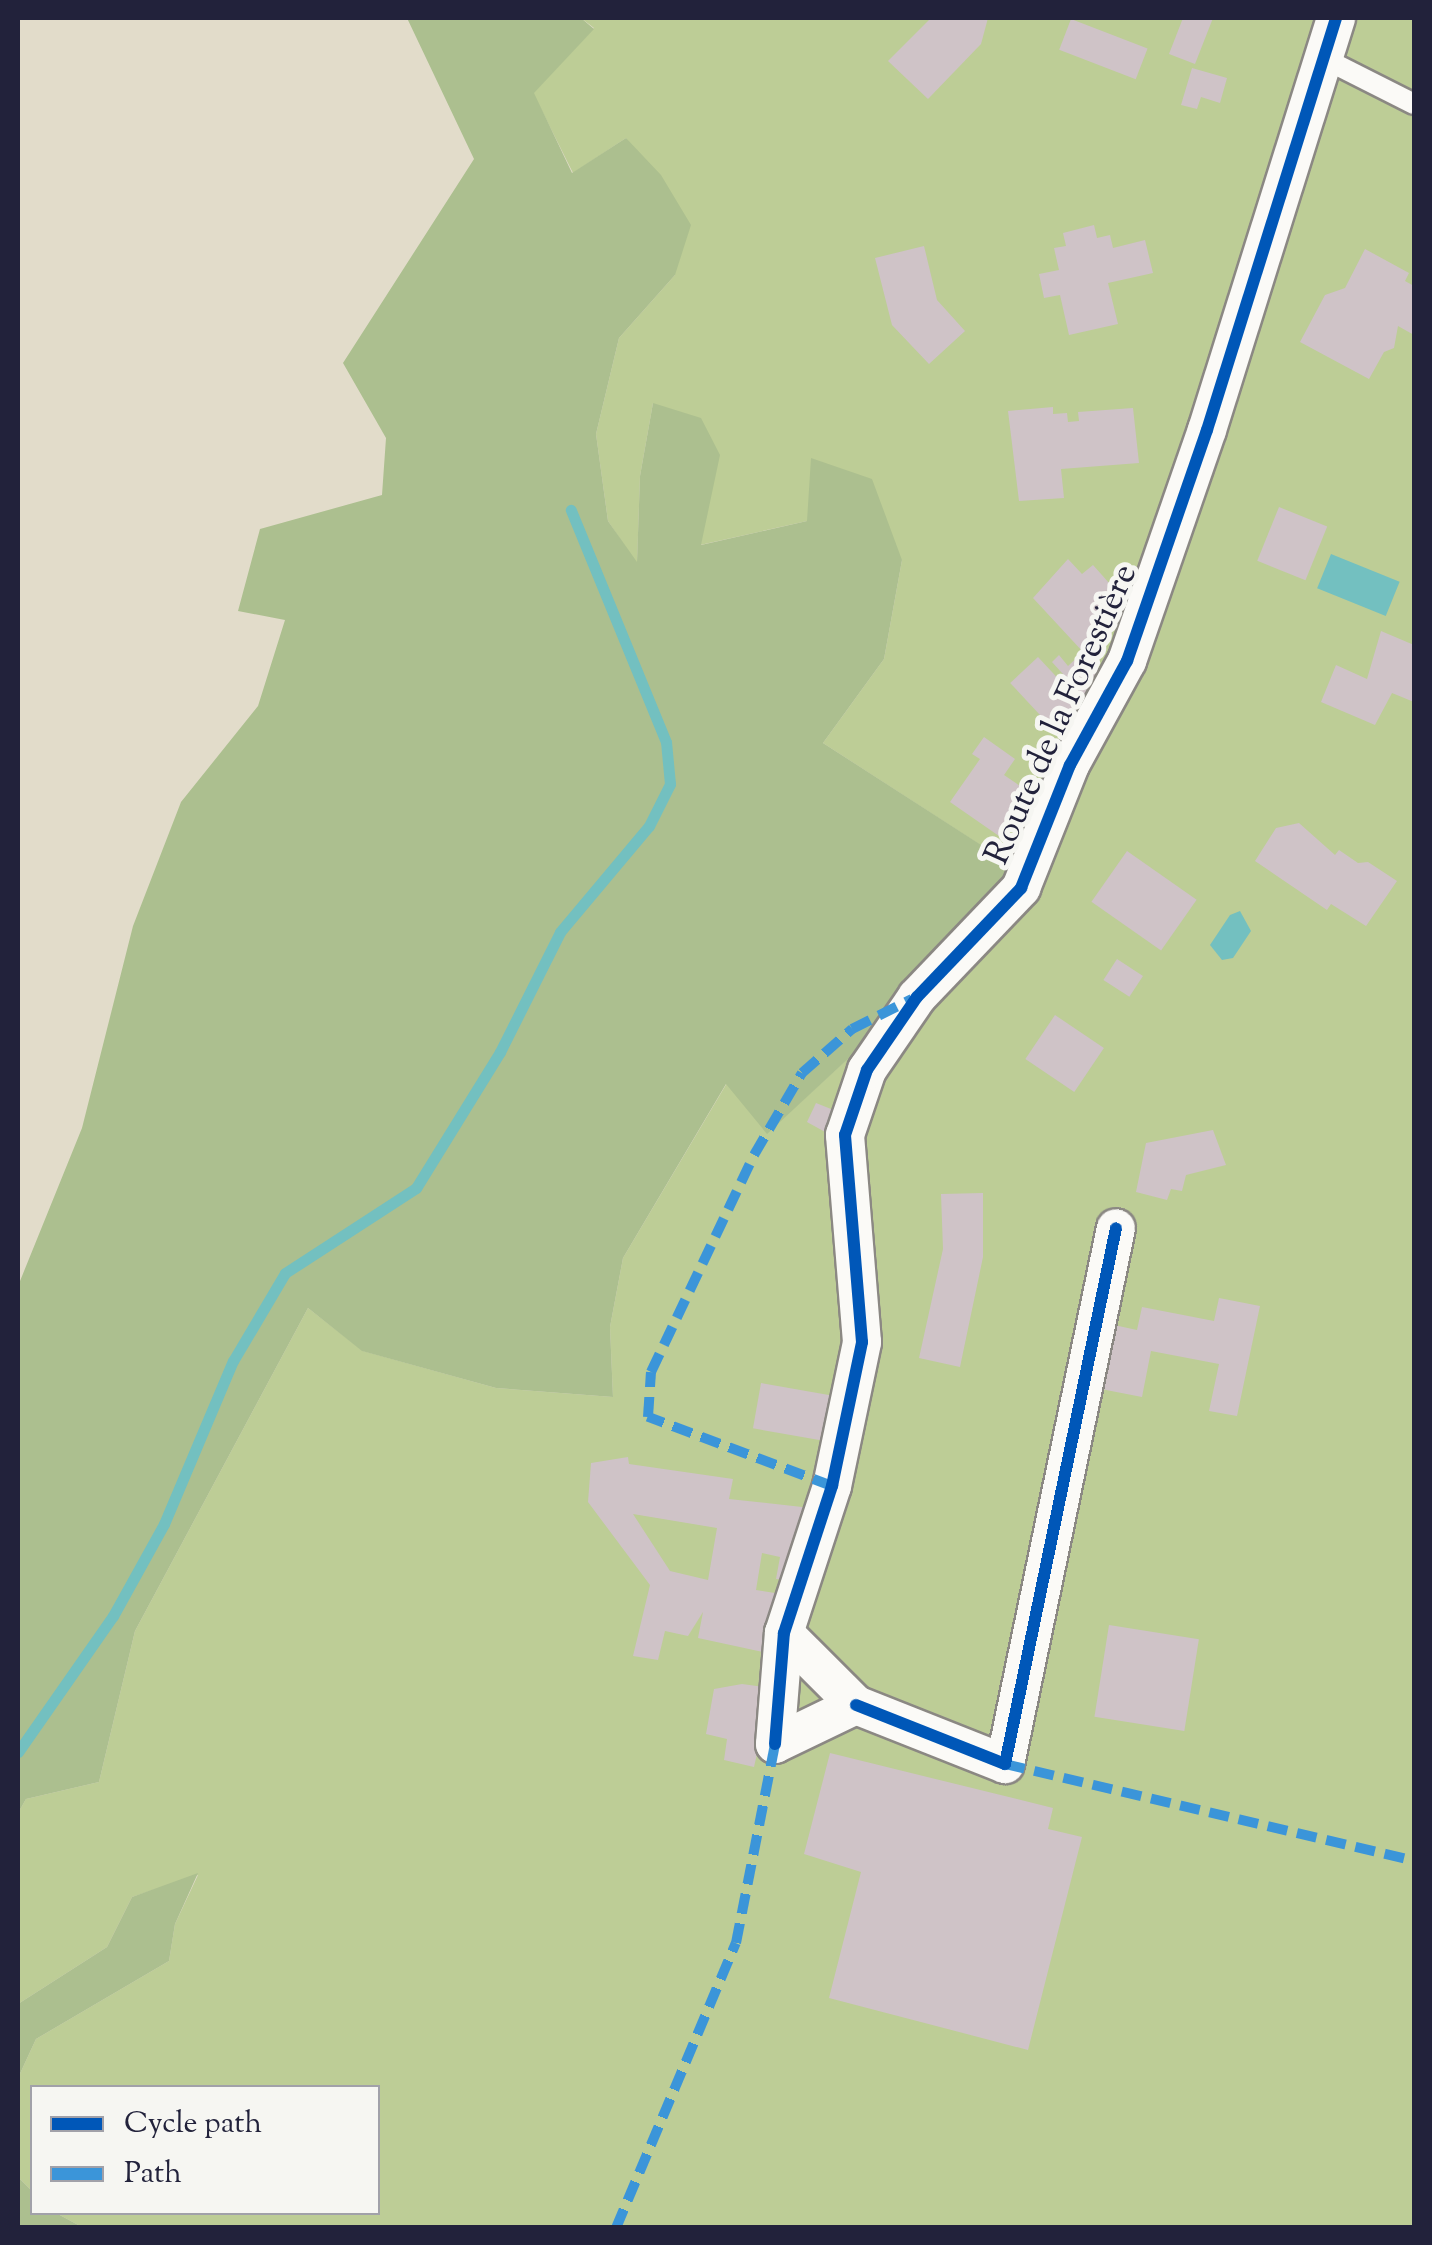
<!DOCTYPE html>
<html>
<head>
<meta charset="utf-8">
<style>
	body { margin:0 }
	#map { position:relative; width:1432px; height:2245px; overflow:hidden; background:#e2dcca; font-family:"Sorts Mill Goudy",serif }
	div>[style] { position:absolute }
	.green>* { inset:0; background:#bdcd96 }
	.forest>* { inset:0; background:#acbf8f }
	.water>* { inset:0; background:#73c0c0; transform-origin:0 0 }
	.stream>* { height:11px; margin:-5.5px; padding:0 5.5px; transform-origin:5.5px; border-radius:5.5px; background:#73c0c0 }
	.building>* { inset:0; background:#cfc3c7; transform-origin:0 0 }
	.roads { filter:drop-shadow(2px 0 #8b8883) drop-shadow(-2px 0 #8b8883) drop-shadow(0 2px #8b8883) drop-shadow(0 -2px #8b8883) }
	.lane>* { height:20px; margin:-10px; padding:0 10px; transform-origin:10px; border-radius:10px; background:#fbfaf7 }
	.street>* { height:38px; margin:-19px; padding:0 19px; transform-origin:19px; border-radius:19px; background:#fbfaf7 }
	.quiet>* { height:10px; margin-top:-5px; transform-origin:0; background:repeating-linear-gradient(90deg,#3b95d9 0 20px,transparent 0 30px) }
	.cycleway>* { height:12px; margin:-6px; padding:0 6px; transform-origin:6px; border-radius:6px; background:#0057b8 }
	span { translate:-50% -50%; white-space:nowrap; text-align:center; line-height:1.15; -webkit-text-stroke:10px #f6f6f2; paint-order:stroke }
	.street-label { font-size:35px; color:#22223b }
	.frame { position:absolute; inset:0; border:20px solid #22223b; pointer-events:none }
	.legend { position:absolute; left:30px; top:2085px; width:350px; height:130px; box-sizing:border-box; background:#f6f6f2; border:2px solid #a1a1a9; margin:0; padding:12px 18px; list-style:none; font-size:30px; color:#22223b }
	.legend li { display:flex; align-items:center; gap:20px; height:50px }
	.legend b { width:50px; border:2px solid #a1a1a9 }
</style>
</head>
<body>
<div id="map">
	<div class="green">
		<i style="clip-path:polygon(581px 18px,1414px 18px,1414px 2227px,82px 2227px,56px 2213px,378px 2212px,378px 2088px,32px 2088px,32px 2191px,18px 2177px,18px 2078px,36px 2039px,169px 1961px,175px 1924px,198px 1875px,132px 1897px,107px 1947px,18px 2004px,18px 1813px,26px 1799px,99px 1782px,135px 1631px,308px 1308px,363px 1351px,496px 1388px,613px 1397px,610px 1327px,623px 1258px,727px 1083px,767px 1133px,892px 1018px,1019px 870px,823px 743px,884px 659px,902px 560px,807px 521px,700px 545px,653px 403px,640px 476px,637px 564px,608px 521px,596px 434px,619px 338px,675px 275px,626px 138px,573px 173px,533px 93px,594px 28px)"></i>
	</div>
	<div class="forest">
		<i style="clip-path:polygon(407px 18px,581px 18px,594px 29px,534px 93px,572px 173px,626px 138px,661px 175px,691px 225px,675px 275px,619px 338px,596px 434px,608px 521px,637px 562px,640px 476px,653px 403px,701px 418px,720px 455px,701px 545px,807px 521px,811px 458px,872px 479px,902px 560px,884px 659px,823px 743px,1020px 870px,892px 1018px,767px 1134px,726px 1084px,623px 1258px,610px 1327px,613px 1397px,496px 1388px,362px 1351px,308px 1308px,135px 1631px,99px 1782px,26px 1799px,18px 1813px,18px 1286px,82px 1128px,133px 926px,181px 802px,258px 706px,285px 620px,238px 611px,260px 529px,382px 495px,386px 438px,343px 363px,474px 159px)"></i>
		<i style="clip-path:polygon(198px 1873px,175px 1924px,169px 1961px,36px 2039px,18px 2078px,18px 2004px,107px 1947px,132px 1897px)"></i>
		<i style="clip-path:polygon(18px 2177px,32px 2191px,32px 2212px,56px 2213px,82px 2227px,18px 2227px)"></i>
	</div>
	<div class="water">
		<i style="left:1331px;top:554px;width:74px;height:37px;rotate:22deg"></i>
		<i style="clip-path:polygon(1240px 911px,1251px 931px,1233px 958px,1222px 960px,1210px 945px,1230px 915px)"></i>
	</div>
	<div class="stream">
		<i style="left:18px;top:1752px;width:166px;rotate:-55.1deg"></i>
		<i style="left:113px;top:1616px;width:105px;rotate:-61deg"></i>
		<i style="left:164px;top:1524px;width:177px;rotate:-67.1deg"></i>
		<i style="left:233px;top:1361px;width:102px;rotate:-59.4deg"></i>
		<i style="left:285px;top:1273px;width:156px;rotate:-33deg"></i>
		<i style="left:416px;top:1188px;width:160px;rotate:-58.3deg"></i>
		<i style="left:500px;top:1052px;width:134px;rotate:-63.4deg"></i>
		<i style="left:560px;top:932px;width:138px;rotate:-50deg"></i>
		<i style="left:649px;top:826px;width:47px;rotate:-63.4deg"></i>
		<i style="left:670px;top:784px;width:42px;rotate:-95.4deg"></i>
		<i style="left:666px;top:742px;width:251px;rotate:-112.3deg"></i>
	</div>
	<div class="building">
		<i style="clip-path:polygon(931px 18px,988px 18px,981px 44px,928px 99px,888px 61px)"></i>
		<i style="clip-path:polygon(1183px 18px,1213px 18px,1195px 64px,1169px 54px)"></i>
		<i style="left:1071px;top:19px;width:82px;height:33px;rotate:21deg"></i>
		<i style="clip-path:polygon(1192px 68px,1227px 78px,1220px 103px,1201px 97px,1197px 109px,1181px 105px)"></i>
		<i style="clip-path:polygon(1094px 225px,1097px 238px,1110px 235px,1113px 248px,1145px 240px,1153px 273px,1108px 283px,1118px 324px,1069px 335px,1060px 295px,1044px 298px,1039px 274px,1059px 270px,1054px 248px,1066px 246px,1063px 233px)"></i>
		<i style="clip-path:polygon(924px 246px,937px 300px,965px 331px,929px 364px,892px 325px,875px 258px)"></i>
		<i style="clip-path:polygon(1365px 249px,1409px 273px,1405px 281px,1414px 286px,1414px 335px,1398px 326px,1394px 348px,1384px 352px,1369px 379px,1300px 342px,1325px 295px,1345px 288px)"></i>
		<i style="clip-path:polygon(1053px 407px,1053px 414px,1067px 413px,1068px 422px,1079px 421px,1078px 412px,1133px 408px,1139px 463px,1061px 469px,1064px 498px,1019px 501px,1008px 411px)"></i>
		<i style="left:1279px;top:507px;width:52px;height:58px;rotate:22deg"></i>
		<i style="clip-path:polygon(1068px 559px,1082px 574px,1093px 565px,1118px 593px,1107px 604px,1122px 620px,1084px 653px,1033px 598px)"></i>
		<i style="clip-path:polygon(1381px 631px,1414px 645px,1414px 702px,1392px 693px,1375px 725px,1321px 702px,1336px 665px,1367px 679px)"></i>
		<i style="clip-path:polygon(1083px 652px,1104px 675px,1083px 696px,1052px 662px,1059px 655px,1068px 666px)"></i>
		<i style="left:1038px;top:657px;width:68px;height:38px;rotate:47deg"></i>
		<i style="clip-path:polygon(984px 737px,1015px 759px,1004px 775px,1029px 792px,999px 836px,950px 802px,980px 759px,972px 754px)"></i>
		<i style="clip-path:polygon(1299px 823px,1335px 855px,1339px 850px,1358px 863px,1368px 862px,1397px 881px,1366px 926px,1331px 904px,1327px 910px,1255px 861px,1276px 828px)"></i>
		<i style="left:1127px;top:851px;width:85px;height:62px;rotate:35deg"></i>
		<i style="left:1117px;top:959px;width:31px;height:25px;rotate:33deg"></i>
		<i style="left:1055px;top:1015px;width:59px;height:53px;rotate:34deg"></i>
		<i style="clip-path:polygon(816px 1103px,836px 1111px,836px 1138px,807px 1122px)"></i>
		<i style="clip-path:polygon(1213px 1130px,1226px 1165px,1186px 1175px,1182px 1191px,1171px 1189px,1167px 1200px,1136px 1192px,1146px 1143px)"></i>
		<i style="clip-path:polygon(983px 1193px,983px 1257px,960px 1367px,919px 1358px,943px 1249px,941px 1194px)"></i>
		<i style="clip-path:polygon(1219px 1298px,1260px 1306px,1237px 1416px,1209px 1411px,1219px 1364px,1151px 1351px,1142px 1397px,1101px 1389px,1114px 1325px,1137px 1330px,1142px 1307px,1214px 1321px)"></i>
		<i style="left:761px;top:1383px;width:76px;height:46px;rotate:10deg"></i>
		<i style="clip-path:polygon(evenodd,628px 1457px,629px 1464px,733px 1479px,729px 1499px,811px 1508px,785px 1580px,776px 1579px,780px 1557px,762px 1553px,756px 1590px,775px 1593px,767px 1653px,698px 1638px,703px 1612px,688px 1636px,665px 1631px,658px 1660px,633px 1656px,650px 1585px,588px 1502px,591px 1463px,628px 1457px,633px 1514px,717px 1528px,708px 1580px,670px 1571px,633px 1514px)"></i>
		<i style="left:1109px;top:1625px;width:91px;height:93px;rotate:9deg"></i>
		<i style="clip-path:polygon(742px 1684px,772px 1688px,754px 1767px,724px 1760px,727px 1739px,706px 1734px,714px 1689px)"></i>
		<i style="clip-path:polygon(830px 1753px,1053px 1808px,1048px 1829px,1082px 1837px,1028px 2050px,829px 1998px,861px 1872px,804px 1854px)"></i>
	</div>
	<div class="roads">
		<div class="lane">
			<i style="left:1323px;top:58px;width:102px;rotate:26.8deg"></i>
		</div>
		<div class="street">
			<i style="left:856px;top:1705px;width:160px;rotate:21.6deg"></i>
			<i style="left:1005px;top:1764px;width:547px;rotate:-78.3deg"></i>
			<i style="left:775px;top:1744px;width:111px;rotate:-85.4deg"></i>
			<i style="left:784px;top:1633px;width:155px;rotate:-71.9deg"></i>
			<i style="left:832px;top:1486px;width:147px;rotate:-78.2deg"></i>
			<i style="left:862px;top:1342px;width:208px;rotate:-94.7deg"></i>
			<i style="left:845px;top:1135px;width:69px;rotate:-71.3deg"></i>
			<i style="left:867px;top:1070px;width:88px;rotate:-55.6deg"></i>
			<i style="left:917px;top:997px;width:151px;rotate:-46.3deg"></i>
			<i style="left:1021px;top:888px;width:132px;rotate:-68.3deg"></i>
			<i style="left:1070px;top:765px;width:119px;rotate:-61.3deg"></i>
			<i style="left:1127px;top:661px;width:244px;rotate:-70.9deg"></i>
			<i style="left:1207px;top:430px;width:432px;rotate:-72.6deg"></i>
			<i style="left:775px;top:1744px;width:90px;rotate:-25.7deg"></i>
			<i style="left:856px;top:1705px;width:102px;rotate:-135deg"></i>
		</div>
	</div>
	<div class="quiet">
		<i style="left:832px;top:1486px;width:197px;rotate:-159.4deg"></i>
		<i style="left:648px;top:1417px;width:45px;rotate:-86.2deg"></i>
		<i style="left:651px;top:1372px;width:240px;rotate:-64.6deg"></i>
		<i style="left:754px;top:1155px;width:95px;rotate:-59.7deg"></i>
		<i style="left:802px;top:1073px;width:67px;rotate:-41.3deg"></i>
		<i style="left:852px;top:1029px;width:67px;rotate:-26.6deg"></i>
		<i style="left:1005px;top:1764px;width:420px;rotate:13.3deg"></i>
		<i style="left:616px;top:2228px;width:309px;rotate:-67.2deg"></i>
		<i style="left:736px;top:1943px;width:203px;rotate:-78.9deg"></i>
	</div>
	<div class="cycleway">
		<i style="left:856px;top:1705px;width:160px;rotate:21.6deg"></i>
		<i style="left:1005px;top:1764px;width:547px;rotate:-78.3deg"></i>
		<i style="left:775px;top:1744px;width:111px;rotate:-85.4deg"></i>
		<i style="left:784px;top:1633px;width:155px;rotate:-71.9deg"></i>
		<i style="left:832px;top:1486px;width:147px;rotate:-78.2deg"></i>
		<i style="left:862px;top:1342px;width:208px;rotate:-94.7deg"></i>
		<i style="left:845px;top:1135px;width:69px;rotate:-71.3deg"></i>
		<i style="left:867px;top:1070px;width:88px;rotate:-55.6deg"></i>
		<i style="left:917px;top:997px;width:151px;rotate:-46.3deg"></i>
		<i style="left:1021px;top:888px;width:132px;rotate:-68.3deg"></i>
		<i style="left:1070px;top:765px;width:119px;rotate:-61.3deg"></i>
		<i style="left:1127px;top:661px;width:244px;rotate:-70.9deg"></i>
		<i style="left:1207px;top:430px;width:432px;rotate:-72.6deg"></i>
	</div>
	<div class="street-label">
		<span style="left:1063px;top:715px;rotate:-66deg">Route de la Forestière</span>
	</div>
	<div class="frame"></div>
	<ul class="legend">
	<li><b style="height:12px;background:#0057b8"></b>Cycle path</li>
	<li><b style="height:12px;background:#3b95d9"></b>Path</li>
	</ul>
</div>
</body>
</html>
